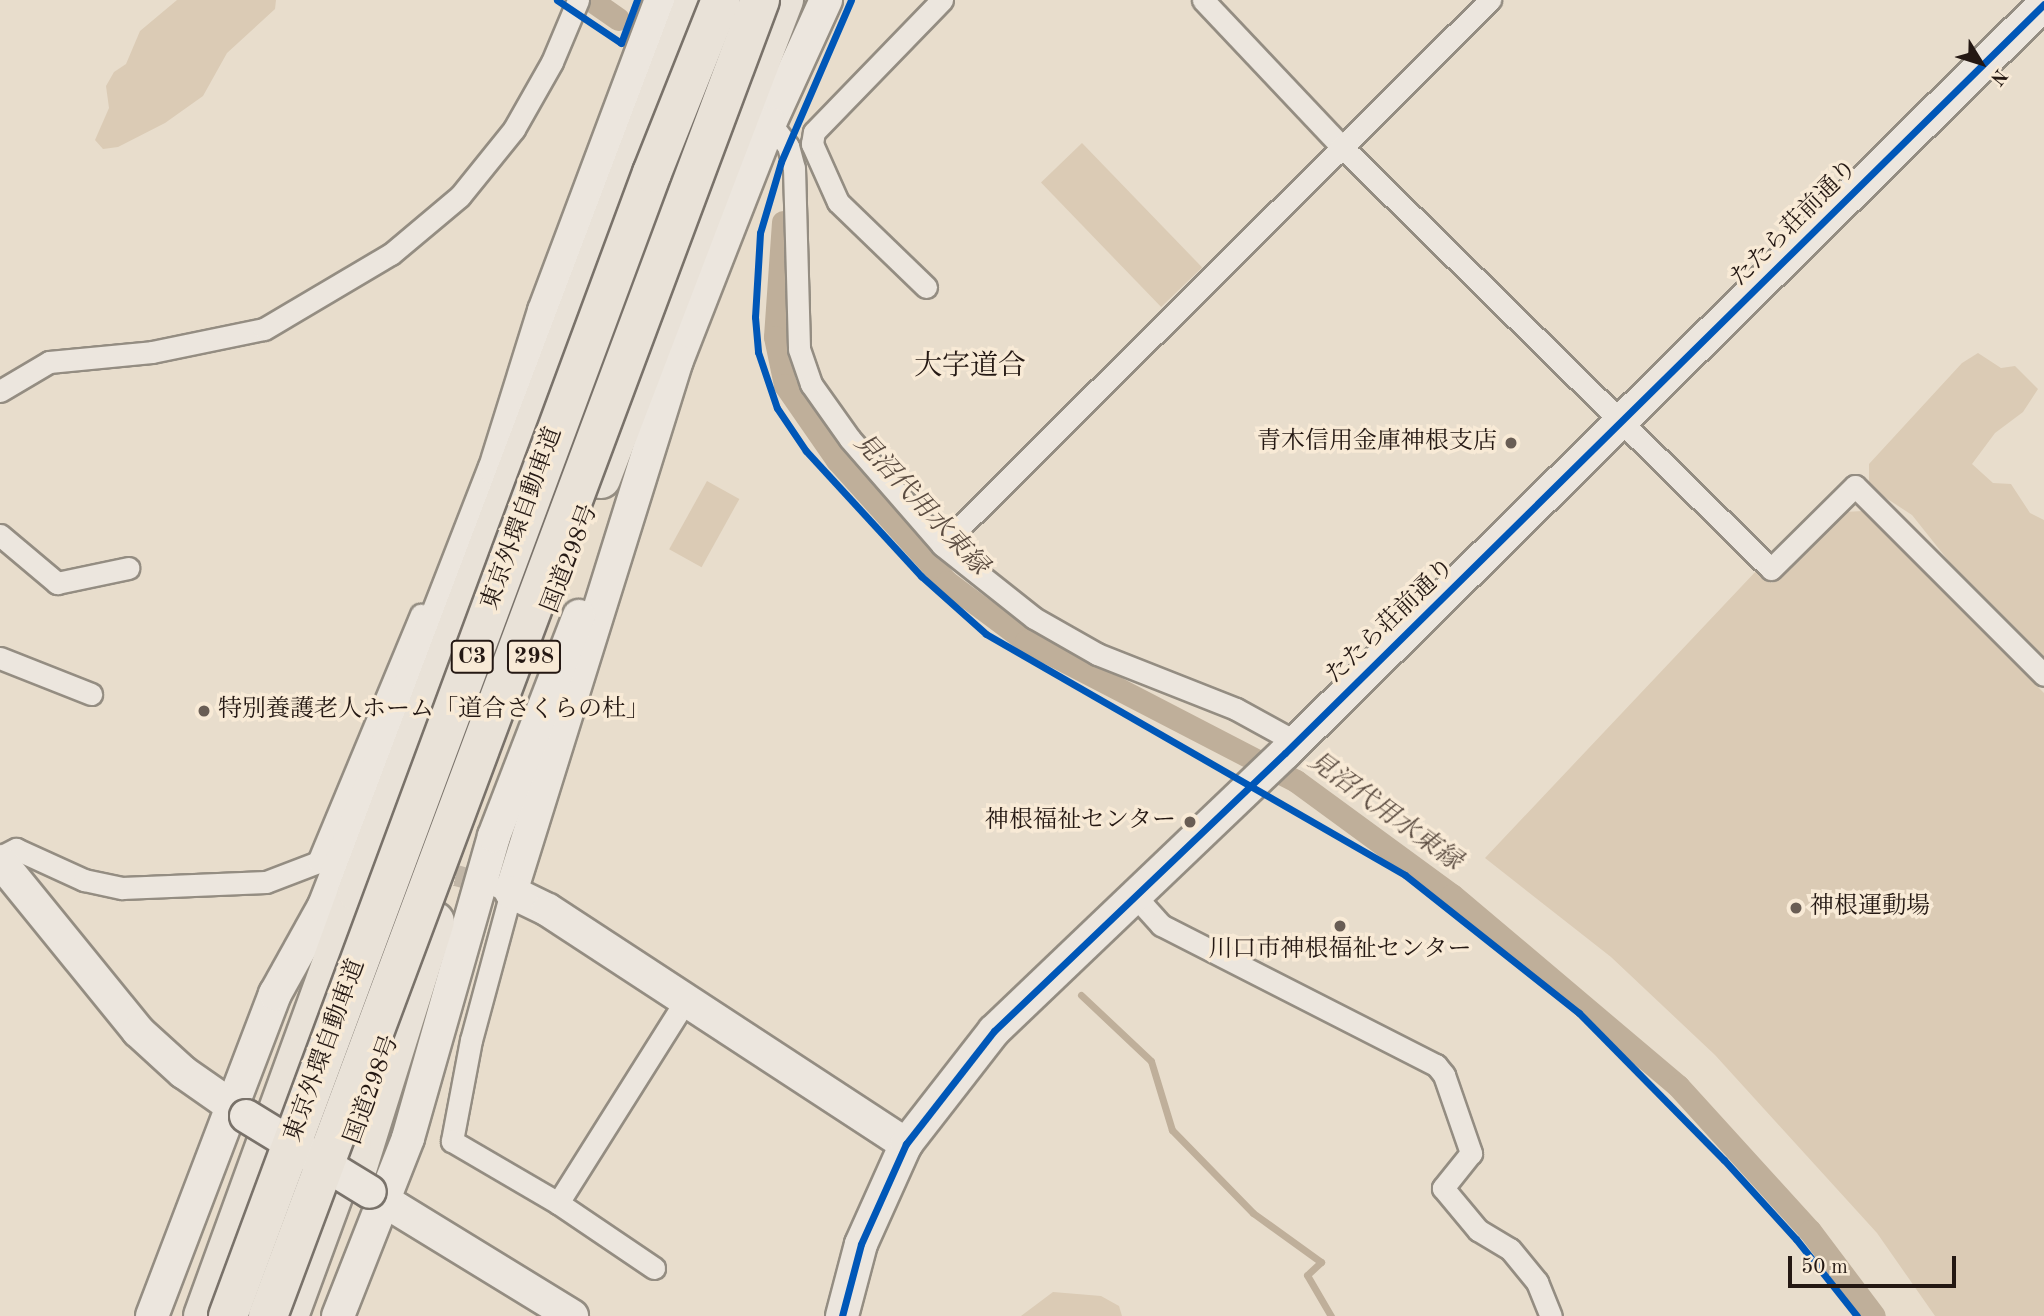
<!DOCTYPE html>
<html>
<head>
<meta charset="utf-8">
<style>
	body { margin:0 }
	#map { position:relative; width:2044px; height:1316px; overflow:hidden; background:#e8ddcc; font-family:"Old Standard TT","Noto Serif JP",serif }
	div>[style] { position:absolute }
	.green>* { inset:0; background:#dbcbb5; transform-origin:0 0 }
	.stream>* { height:7px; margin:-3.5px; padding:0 3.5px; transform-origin:3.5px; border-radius:3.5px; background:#bfaf9a }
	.canal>* { height:23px; margin:-11.5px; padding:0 11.5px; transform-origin:11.5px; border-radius:11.5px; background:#bfaf9a }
	.street-tunnel>* { height:21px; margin-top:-10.5px; transform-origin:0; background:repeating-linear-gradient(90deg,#c1b6a7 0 21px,transparent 0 31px) }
	.roads { filter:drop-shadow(2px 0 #948d82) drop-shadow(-2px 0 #948d82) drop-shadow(0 2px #948d82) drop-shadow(0 -2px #948d82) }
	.street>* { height:21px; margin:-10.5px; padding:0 10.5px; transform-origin:10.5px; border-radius:10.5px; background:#ece6de }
	.secondary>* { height:32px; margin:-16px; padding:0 16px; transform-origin:16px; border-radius:16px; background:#ece6de }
	.highway>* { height:38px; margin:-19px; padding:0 19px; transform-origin:19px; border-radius:19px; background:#e9e2d8 }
	.bridges { filter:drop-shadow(2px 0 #79726a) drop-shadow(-2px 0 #79726a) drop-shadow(0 2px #79726a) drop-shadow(0 -2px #79726a) }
	.secondary-bridge>* { height:32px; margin:-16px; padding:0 16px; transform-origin:16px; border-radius:16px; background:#ece6de }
	.highway-bridge>* { height:38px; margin:-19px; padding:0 19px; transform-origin:19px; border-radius:19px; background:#e9e2d8 }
	.cycleway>* { height:7px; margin:-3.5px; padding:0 3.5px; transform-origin:3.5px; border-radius:3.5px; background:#0057b8 }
	.dots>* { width:19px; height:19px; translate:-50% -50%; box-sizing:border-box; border:4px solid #f8ead6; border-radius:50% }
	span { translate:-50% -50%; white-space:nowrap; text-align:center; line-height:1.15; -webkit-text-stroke:7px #f8ead6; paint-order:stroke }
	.shield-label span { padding:2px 5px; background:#f8ead6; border:2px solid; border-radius:5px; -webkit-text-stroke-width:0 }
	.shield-label { font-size:23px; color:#241813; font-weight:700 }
	.street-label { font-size:24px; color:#241813 }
	.poi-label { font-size:24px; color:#241813 }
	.right { translate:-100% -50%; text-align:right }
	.left { translate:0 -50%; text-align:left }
	.water-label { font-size:26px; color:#5b4c41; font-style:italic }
	.quarter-label { font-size:28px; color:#241813 }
	.north { position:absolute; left:1946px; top:28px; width:70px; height:70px; -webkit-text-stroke:5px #f8ead6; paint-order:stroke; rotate:128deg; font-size:19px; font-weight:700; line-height:28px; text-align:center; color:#241813 }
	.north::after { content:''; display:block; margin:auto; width:24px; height:32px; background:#241813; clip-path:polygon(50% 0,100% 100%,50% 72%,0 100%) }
	.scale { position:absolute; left:1788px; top:1256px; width:168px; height:32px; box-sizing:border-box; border:4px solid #241813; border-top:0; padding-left:9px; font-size:21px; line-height:24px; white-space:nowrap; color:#241813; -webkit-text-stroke:5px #f8ead6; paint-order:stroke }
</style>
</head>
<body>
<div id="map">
	<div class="green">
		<i style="clip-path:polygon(177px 0,276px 0,275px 9px,227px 53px,203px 96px,165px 123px,118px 147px,103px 149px,95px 140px,109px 108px,106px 86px,114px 72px,126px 64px,140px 31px)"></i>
		<i style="left:1082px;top:143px;width:173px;height:57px;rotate:46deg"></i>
		<i style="clip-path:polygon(1978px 353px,2001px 368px,2015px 366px,2038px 389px,2023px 412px,1995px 433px,1972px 464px,1993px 483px,2011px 484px,2030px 513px,2044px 520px,2044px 667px,1958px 580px,1955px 569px,1912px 515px,1869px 487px,1869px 464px,1962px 363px)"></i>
		<i style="left:707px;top:481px;width:37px;height:78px;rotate:29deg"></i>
		<i style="clip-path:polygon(1863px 511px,2044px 693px,2044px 1316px,1935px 1316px,1877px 1233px,1715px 1055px,1611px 957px,1485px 858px,1758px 569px,1772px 583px,1844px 512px)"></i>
		<i style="clip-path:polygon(1053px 1292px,1101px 1296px,1119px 1306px,1122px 1316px,1021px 1316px)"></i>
	</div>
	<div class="stream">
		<i style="left:1081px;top:995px;width:96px;rotate:43.3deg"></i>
		<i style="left:1151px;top:1061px;width:72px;rotate:73.1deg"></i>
		<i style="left:1172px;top:1130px;width:116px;rotate:45.7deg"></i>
		<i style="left:1253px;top:1213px;width:84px;rotate:35.8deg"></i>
		<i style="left:1321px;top:1262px;width:19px;rotate:137deg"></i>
		<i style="left:1307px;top:1275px;width:48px;rotate:59.7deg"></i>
	</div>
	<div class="canal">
		<i style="left:591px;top:0;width:33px;rotate:35deg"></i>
		<i style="left:783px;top:222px;width:115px;rotate:94deg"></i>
		<i style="left:775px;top:337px;width:49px;rotate:78.2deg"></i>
		<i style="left:785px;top:385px;width:91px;rotate:55.3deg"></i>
		<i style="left:837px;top:460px;width:164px;rotate:48deg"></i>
		<i style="left:947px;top:582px;width:99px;rotate:36.8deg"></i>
		<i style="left:1026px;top:641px;width:304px;rotate:27.4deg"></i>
		<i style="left:1296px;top:781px;width:193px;rotate:36.2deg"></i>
		<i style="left:1452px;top:895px;width:296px;rotate:40.2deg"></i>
		<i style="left:1678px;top:1086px;width:196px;rotate:47.7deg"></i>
		<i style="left:1810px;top:1231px;width:106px;rotate:53deg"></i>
	</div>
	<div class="street-tunnel">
		<i style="left:426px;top:867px;width:69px;rotate:15deg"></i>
	</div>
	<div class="roads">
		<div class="street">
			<i style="left:1203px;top:0;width:201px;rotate:46.6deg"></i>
			<i style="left:1341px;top:146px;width:603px;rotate:44.53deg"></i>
			<i style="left:1771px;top:569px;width:118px;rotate:-44.7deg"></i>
			<i style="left:1855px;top:486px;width:267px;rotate:45deg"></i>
			<i style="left:770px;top:123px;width:29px;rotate:52deg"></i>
			<i style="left:788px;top:146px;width:23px;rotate:75deg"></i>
			<i style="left:794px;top:168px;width:181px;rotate:88.4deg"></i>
			<i style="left:799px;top:349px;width:37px;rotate:71deg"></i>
			<i style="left:811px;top:384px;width:67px;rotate:54.7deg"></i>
			<i style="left:850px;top:439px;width:140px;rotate:49deg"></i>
			<i style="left:942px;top:545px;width:117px;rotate:38.4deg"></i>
			<i style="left:1034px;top:618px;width:73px;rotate:29.7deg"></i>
			<i style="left:1097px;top:654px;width:149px;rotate:21.6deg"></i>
			<i style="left:1236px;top:709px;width:68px;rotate:28.8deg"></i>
			<i style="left:926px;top:287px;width:122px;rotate:-136deg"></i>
			<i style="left:838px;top:202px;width:64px;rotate:-114.1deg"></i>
			<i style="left:812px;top:144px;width:12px;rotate:-81deg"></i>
			<i style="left:814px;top:132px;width:184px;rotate:-45.9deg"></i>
			<i style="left:0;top:391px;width:57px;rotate:-30.6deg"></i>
			<i style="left:49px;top:362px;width:103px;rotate:-5.5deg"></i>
			<i style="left:152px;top:352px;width:114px;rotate:-11.6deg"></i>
			<i style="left:264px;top:329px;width:147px;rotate:-30.6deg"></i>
			<i style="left:391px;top:254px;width:90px;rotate:-40deg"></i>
			<i style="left:460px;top:196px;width:86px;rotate:-51.1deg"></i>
			<i style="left:514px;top:129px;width:77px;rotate:-60.4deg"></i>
			<i style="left:552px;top:62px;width:67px;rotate:-67.2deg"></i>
			<i style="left:0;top:535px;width:75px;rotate:40.1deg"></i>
			<i style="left:57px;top:583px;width:73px;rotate:-11.9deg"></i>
			<i style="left:942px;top:545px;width:773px;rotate:-44.84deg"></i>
			<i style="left:0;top:658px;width:98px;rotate:21.6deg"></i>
			<i style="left:0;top:857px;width:18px;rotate:-27deg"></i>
			<i style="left:16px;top:849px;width:75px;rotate:24.5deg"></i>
			<i style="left:84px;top:880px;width:39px;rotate:12deg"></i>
			<i style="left:122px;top:888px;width:144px;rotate:-2.4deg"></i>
			<i style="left:266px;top:882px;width:56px;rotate:-21deg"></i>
			<i style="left:318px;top:862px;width:268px;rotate:-67.4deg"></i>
			<i style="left:500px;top:888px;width:12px;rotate:20deg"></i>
			<i style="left:511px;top:892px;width:153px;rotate:105.1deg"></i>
			<i style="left:471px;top:1040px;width:103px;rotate:100.7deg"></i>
			<i style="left:452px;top:1141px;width:123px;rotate:30.3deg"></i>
			<i style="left:558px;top:1203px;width:116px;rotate:34.1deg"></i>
			<i style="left:1135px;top:896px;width:39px;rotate:48deg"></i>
			<i style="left:1161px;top:925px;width:309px;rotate:27deg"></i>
			<i style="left:1436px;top:1065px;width:13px;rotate:51deg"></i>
			<i style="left:1444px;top:1075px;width:83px;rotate:70.9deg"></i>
			<i style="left:1471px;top:1153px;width:45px;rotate:128.7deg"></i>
			<i style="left:1443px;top:1188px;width:55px;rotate:50.2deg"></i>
			<i style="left:1478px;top:1230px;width:37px;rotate:31deg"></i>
			<i style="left:1510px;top:1249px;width:43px;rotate:50.7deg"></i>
			<i style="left:1537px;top:1282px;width:37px;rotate:68deg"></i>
			<i style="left:558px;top:1203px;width:242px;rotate:-57.8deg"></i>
		</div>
		<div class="secondary">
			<i style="left:826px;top:0;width:135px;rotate:114.5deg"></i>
			<i style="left:770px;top:123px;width:255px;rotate:111.4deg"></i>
			<i style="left:677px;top:360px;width:557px;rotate:107.33deg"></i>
			<i style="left:511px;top:892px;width:41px;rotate:25.9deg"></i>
			<i style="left:548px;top:910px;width:428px;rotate:33.2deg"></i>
			<i style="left:0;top:861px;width:219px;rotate:50.9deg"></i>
			<i style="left:138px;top:1031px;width:61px;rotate:42.3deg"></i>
			<i style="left:183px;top:1072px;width:77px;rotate:34.9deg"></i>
			<i style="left:370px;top:1192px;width:237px;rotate:31.5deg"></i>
			<i style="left:152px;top:1316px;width:345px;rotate:-69.1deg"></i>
			<i style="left:275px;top:994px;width:101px;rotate:-60.9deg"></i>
			<i style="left:324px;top:906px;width:470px;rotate:-68.7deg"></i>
			<i style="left:495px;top:468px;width:164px;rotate:-72.7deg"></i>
			<i style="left:544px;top:311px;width:332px;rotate:-69.4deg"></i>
			<i style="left:338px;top:1316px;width:191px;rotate:-68.5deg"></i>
			<i style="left:408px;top:1138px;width:314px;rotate:-74.1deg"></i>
			<i style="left:494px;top:836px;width:236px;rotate:-68.9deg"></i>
			<i style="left:842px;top:1316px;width:74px;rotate:-75.2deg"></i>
			<i style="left:861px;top:1244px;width:110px;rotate:-65.8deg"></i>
			<i style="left:906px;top:1144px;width:143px;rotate:-52.1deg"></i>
			<i style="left:994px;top:1031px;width:402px;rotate:-43.7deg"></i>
			<i style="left:1285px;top:753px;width:1066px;rotate:-44.62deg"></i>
		</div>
		<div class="highway">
			<i style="left:601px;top:479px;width:513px;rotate:-69.09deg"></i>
			<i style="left:355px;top:1176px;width:267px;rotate:-72.6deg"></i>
			<i style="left:203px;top:1316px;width:451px;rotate:-70deg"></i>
			<i style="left:357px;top:892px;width:954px;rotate:-69.25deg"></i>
			<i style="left:289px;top:1316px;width:182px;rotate:-69.8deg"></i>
		</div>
	</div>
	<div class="bridges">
		<div class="secondary-bridge">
			<i style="left:246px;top:1116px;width:145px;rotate:31.5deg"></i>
		</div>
		<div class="highway-bridge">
			<i style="left:228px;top:1316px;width:1219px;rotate:-69.65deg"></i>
			<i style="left:652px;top:173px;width:186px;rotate:-68.3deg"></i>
			<i style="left:268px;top:1316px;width:1405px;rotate:-69.5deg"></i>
		</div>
	</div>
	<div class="cycleway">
		<i style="left:557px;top:0;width:77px;rotate:33.9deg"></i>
		<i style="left:621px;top:43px;width:46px;rotate:-69.6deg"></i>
		<i style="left:851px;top:0;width:176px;rotate:113.4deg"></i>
		<i style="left:781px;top:162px;width:74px;rotate:106.5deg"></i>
		<i style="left:760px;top:233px;width:84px;rotate:93.4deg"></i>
		<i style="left:755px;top:317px;width:35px;rotate:85deg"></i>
		<i style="left:758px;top:352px;width:59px;rotate:71.3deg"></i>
		<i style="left:777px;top:408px;width:52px;rotate:56deg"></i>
		<i style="left:806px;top:451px;width:170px;rotate:47.4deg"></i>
		<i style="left:921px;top:576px;width:87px;rotate:41.7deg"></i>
		<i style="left:986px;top:634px;width:483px;rotate:29.9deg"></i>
		<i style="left:1405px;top:875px;width:222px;rotate:38.4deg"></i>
		<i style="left:1579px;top:1013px;width:206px;rotate:45.4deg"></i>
		<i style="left:1724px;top:1160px;width:107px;rotate:47.7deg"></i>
		<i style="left:1796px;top:1239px;width:98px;rotate:51.6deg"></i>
		<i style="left:842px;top:1316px;width:74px;rotate:-75.2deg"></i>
		<i style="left:861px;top:1244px;width:110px;rotate:-65.8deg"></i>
		<i style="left:906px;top:1144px;width:143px;rotate:-52.1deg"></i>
		<i style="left:994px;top:1031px;width:402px;rotate:-43.7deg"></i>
		<i style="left:1285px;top:753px;width:1066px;rotate:-44.62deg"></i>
	</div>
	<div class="dots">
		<i style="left:1511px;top:443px;background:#695d54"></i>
		<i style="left:204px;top:711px;background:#695d54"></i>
		<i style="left:1190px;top:822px;background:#695d54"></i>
		<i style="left:1796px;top:908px;background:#695d54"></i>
		<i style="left:1340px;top:926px;background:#695d54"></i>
	</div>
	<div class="shield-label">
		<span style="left:472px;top:657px">C3</span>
		<span style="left:534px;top:657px">298</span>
	</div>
	<div class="street-label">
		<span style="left:1795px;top:224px;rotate:-45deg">たたら荘前通り</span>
		<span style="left:523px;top:519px;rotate:-70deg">東京外環自動車道</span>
		<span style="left:571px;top:559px;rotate:-69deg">国道298号</span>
		<span style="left:1391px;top:622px;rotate:-44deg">たたら荘前通り</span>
		<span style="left:326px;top:1051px;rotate:-70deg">東京外環自動車道</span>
		<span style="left:373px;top:1090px;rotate:-70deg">国道298号</span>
	</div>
	<div class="poi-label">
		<span class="right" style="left:1497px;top:443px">青木信用金庫神根支店</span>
		<span class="left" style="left:218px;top:711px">特別養護老人ホーム「道合さくらの杜」</span>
		<span class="right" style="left:1176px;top:822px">神根福祉センター</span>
		<span class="left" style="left:1810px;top:908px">神根運動場</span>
		<span style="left:1340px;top:951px">川口市神根福祉センター</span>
	</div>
	<div class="water-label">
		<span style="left:920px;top:505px;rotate:47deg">見沼代用水東縁</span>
		<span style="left:1384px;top:812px;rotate:36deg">見沼代用水東縁</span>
	</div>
	<div class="quarter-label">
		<span style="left:970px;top:367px">大字道合</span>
	</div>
	<div class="north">N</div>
	<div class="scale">50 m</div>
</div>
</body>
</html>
